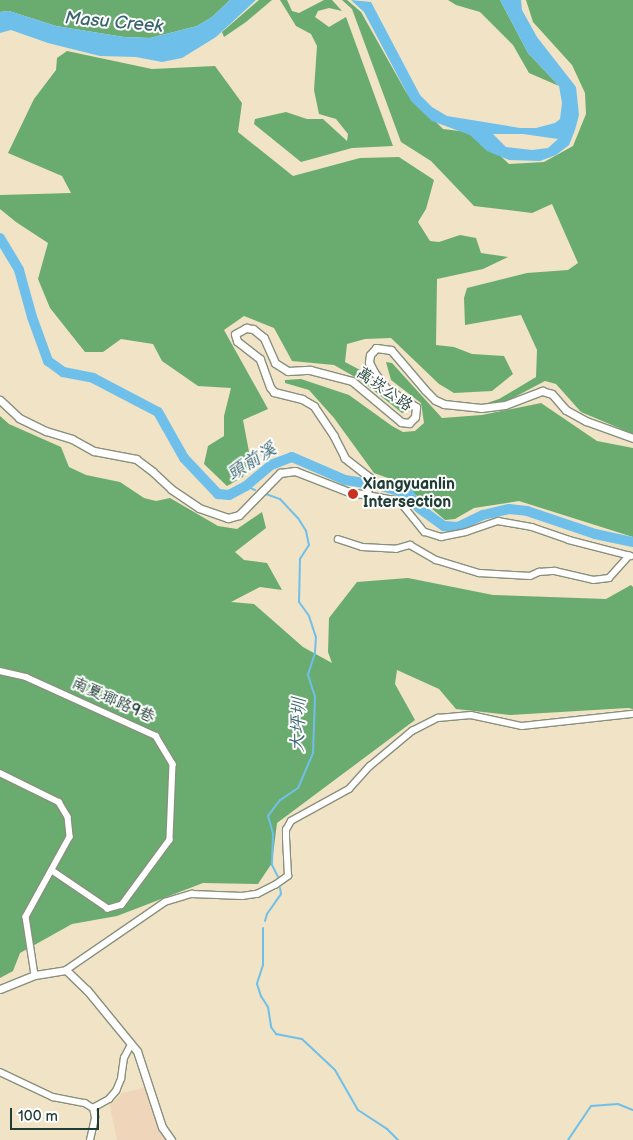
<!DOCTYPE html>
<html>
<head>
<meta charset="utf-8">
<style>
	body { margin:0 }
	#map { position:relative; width:633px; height:1140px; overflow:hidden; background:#f0e3c6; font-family:"Balsamiq Sans","LXGW WenKai TC",sans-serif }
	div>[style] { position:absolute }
	.built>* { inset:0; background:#efd6bb }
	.forest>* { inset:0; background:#6aac6f }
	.water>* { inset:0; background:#6ec0ea }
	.stream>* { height:2px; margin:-1px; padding:0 1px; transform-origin:1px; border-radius:1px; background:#6ec0ea }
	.river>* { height:10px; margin:-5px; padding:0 5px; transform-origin:5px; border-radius:5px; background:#6ec0ea }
	.roads { filter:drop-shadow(1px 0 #88907d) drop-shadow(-1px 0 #88907d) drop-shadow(0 1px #88907d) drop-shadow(0 -1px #88907d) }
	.minor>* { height:5.5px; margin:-2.75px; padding:0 2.75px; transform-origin:2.75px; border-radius:2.75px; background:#fff }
	.tertiary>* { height:7px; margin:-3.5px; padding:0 3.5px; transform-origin:3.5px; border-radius:3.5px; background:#fff }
	.dots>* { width:14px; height:14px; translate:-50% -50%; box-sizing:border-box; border:2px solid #fff; border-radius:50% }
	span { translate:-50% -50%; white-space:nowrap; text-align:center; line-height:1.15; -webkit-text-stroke:4px #fff; paint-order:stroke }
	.street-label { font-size:16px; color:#1f3d34 }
	.poi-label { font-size:16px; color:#1f3d34; font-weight:700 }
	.left { translate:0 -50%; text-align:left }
	.water-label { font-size:18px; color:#37646b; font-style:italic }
	.scale { position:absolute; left:10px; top:1108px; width:89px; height:22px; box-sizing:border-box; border:2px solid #1f3d34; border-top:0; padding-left:6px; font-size:15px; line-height:18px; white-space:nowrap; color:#1f3d34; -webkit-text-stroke:4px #fff; paint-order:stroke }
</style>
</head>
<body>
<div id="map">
	<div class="built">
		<i style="clip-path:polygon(147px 1087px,167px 1140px,117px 1140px,109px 1102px,116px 1100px,122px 1093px)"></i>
	</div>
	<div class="forest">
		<i style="clip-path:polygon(0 0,230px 0,212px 17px,197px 26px,150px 38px,124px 37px,56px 26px,9px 11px,0 12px)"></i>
		<i style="clip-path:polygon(259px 0,272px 0,246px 22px,224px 37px,222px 32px)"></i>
		<i style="clip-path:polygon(280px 0,287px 0,292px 11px,299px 13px,324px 0,332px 0,342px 11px,329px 8px,318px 11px,315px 17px,329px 27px,346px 17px,393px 146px,352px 148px,301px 162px,254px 124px,255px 119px,286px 112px,307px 119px,323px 119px,347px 141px,348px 134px,336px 119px,319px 114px,314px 90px,317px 46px,311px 34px,296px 26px)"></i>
		<i style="clip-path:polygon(342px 0,347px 0,361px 12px,406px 92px,443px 129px,476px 133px,509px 164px,544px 162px,573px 146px,586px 114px,585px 93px,572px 65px,533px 22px,526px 0,633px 0,633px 434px,581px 412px,556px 384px,545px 381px,505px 402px,487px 403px,499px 399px,536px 377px,537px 350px,521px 315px,465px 325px,464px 298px,467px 288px,527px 273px,568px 270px,578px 263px,552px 204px,532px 213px,474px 206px,431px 161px,401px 142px,352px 9px)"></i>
		<i style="clip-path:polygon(448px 0,500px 0,528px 53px,559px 86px,529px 73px,513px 45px,480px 12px,456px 5px)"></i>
		<i style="clip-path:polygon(67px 51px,152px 69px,215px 66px,242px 103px,238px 132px,293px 176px,360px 158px,399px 157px,434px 180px,426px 209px,418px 222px,430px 241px,439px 242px,460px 235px,476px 238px,481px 253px,508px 257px,483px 269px,437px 279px,436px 345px,454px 347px,472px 354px,504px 356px,513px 374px,492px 391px,454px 393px,439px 384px,391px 338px,365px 339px,347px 344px,345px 362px,362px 371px,373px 384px,400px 403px,407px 411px,402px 413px,362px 381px,334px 365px,292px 361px,274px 328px,244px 316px,224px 330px,268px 409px,243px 420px,250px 457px,243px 477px,227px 486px,204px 464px,208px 446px,224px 436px,224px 416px,231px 388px,198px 386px,162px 361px,153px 344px,121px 339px,103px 352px,85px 352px,50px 308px,38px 279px,48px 243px,16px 222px,0 209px,0 195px,71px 193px,62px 176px,8px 153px,34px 99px,56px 70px,57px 58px)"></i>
		<i style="clip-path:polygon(386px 362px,392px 363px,442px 418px,482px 415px,541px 403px,597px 441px,633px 448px,633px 537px,519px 501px,474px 508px,455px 519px,445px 520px,402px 483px,374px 473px,334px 418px,309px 390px,285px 383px,285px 380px,301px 379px,349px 395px,392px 426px,403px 432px,415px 431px,424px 423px,421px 403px,391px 380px)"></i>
		<i style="clip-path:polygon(0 416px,9px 424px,61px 447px,69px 467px,86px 475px,120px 482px,144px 498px,156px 501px,170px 498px,218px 526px,237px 529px,262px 512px,266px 528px,235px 552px,244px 560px,267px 563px,282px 590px,260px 587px,231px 602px,254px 604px,303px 647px,332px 663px,328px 652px,329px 618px,357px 582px,408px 578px,493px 595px,606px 599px,631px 585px,633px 587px,633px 709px,628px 708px,510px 715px,456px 709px,439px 689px,397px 670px,395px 684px,415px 720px,277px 823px,272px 863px,258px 884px,203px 883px,117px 916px,72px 924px,20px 953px,13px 971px,0 978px)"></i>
	</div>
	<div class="water">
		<i style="clip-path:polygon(230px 0,256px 0,216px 37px,182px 58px,162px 62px,136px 57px,100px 56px,48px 43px,11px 30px,0 33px,0 12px,9px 11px,56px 26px,124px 37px,150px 38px,197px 26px,212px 17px)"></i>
		<i style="clip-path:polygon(evenodd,351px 0,371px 2px,420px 95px,432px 107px,447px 116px,520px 128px,536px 128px,555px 123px,560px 119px,562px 103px,559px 86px,528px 53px,500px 0,521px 0,522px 10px,537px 37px,576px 87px,579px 115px,575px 130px,569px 145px,556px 155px,540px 161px,509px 160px,487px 151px,470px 135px,432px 121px,411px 101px,364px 12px,351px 0,493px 134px,523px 134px,558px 139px,548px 148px,532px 150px,506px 147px,493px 134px)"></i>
	</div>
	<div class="stream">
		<i style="left:246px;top:486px;width:10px;rotate:24deg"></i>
		<i style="left:266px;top:494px;width:15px;rotate:20deg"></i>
		<i style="left:280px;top:499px;width:26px;rotate:47deg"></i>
		<i style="left:298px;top:518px;width:15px;rotate:58deg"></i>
		<i style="left:306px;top:531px;width:14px;rotate:78deg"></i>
		<i style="left:309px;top:545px;width:17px;rotate:123deg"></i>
		<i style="left:300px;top:559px;width:43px;rotate:91.3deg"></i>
		<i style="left:299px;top:602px;width:17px;rotate:54deg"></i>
		<i style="left:309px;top:616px;width:22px;rotate:72deg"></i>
		<i style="left:316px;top:637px;width:16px;rotate:94deg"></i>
		<i style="left:315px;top:653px;width:23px;rotate:108deg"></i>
		<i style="left:308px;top:675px;width:23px;rotate:72deg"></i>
		<i style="left:315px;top:697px;width:56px;rotate:92deg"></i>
		<i style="left:313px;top:753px;width:38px;rotate:113deg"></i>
		<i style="left:298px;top:788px;width:22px;rotate:146deg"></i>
		<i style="left:280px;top:800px;width:20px;rotate:127deg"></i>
		<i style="left:268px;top:816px;width:19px;rotate:74deg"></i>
		<i style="left:273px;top:834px;width:31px;rotate:92deg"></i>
		<i style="left:272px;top:865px;width:13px;rotate:63deg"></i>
		<i style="left:265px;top:921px;width:7px;rotate:-74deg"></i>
		<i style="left:267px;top:914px;width:24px;rotate:-55deg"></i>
		<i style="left:281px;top:894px;width:6px;rotate:-99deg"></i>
		<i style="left:263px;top:928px;width:37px;rotate:90deg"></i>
		<i style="left:263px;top:965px;width:20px;rotate:108deg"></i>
		<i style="left:257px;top:984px;width:13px;rotate:72deg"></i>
		<i style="left:261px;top:996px;width:13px;rotate:58deg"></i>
		<i style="left:268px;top:1007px;width:20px;rotate:81deg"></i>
		<i style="left:271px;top:1027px;width:9px;rotate:54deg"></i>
		<i style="left:276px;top:1034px;width:26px;rotate:11deg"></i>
		<i style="left:302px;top:1039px;width:45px;rotate:43.2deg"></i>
		<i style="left:335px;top:1070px;width:46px;rotate:60.1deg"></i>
		<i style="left:358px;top:1110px;width:35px;rotate:33deg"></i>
		<i style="left:387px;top:1129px;width:16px;rotate:45deg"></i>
		<i style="left:568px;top:1140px;width:41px;rotate:-55.9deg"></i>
		<i style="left:591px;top:1106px;width:27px;rotate:-4deg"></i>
		<i style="left:618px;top:1104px;width:16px;rotate:22deg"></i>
	</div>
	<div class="river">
		<i style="left:0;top:238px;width:37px;rotate:59deg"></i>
		<i style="left:19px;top:270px;width:49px;rotate:74.5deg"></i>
		<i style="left:32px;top:317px;width:47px;rotate:70deg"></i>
		<i style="left:48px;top:361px;width:19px;rotate:36deg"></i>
		<i style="left:63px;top:372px;width:31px;rotate:11deg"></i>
		<i style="left:93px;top:378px;width:73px;rotate:27.6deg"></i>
		<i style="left:158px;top:412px;width:53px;rotate:60.5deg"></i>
		<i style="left:184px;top:458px;width:50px;rotate:46.6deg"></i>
		<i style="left:218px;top:494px;width:11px;rotate:5deg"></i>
		<i style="left:229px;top:495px;width:19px;rotate:-28deg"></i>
		<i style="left:246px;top:486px;width:33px;rotate:-40deg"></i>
		<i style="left:271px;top:465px;width:22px;rotate:-21deg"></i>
		<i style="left:292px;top:457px;width:58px;rotate:23.5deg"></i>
		<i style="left:345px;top:480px;width:33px;rotate:9deg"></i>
		<i style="left:378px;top:485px;width:32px;rotate:16deg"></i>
		<i style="left:409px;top:494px;width:17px;rotate:54deg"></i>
		<i style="left:419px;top:508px;width:31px;rotate:36deg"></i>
		<i style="left:444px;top:526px;width:14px;rotate:4deg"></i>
		<i style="left:458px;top:527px;width:28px;rotate:-26deg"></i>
		<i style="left:483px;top:515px;width:27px;rotate:-13deg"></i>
		<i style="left:509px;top:509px;width:18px;rotate:6deg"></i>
		<i style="left:527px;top:511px;width:72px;rotate:18.7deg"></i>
		<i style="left:595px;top:534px;width:39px;rotate:12deg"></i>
	</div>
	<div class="roads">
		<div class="minor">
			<i style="left:367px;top:495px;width:29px;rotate:10deg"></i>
			<i style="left:396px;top:500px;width:7px;rotate:34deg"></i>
			<i style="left:402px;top:504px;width:36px;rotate:51deg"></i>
			<i style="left:425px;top:532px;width:17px;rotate:17deg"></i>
			<i style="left:441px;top:537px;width:25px;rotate:-11deg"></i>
			<i style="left:466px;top:532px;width:34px;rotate:-19deg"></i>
			<i style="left:498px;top:521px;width:35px;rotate:10deg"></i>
			<i style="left:532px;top:527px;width:39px;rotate:19deg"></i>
			<i style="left:569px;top:540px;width:64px;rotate:14.5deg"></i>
			<i style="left:338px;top:539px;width:25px;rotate:18deg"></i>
			<i style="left:362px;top:547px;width:34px;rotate:3deg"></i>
			<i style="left:396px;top:549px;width:15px;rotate:-16deg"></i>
			<i style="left:410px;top:545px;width:30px;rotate:30deg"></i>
			<i style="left:436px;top:560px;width:45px;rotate:16.8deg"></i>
			<i style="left:479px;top:573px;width:51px;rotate:3.4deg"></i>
			<i style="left:530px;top:576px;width:10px;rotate:-24deg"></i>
			<i style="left:539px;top:572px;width:16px;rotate:-4deg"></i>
			<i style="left:555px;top:571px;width:39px;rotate:13deg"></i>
			<i style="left:593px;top:580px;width:16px;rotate:-7deg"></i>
			<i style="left:609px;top:578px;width:30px;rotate:-48deg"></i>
			<i style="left:0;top:671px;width:27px;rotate:13deg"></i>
			<i style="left:26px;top:677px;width:143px;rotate:24.4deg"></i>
			<i style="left:156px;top:736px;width:33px;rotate:59deg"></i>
			<i style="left:173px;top:764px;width:76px;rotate:92.3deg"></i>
			<i style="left:170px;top:840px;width:81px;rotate:126.4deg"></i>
			<i style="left:122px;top:905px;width:15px;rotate:164deg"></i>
			<i style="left:108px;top:909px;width:68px;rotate:-145.8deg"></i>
			<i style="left:0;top:773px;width:66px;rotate:26.2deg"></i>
			<i style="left:59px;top:802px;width:17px;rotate:59deg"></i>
			<i style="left:68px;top:817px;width:20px;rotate:84deg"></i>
			<i style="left:70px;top:837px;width:91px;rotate:118.8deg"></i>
			<i style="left:26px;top:917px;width:59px;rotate:81.2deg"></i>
			<i style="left:66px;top:970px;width:120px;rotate:-34.5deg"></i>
			<i style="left:165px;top:902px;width:28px;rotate:-17deg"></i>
			<i style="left:192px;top:894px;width:50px;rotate:2.3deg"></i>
			<i style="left:242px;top:896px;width:15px;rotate:-8deg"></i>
			<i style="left:257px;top:894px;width:20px;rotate:-27deg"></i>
			<i style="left:275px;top:885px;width:16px;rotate:-35deg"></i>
			<i style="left:288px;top:876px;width:38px;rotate:-93deg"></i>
			<i style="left:286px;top:838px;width:8px;rotate:-90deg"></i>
			<i style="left:286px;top:830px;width:10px;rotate:-61deg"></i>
			<i style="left:291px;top:821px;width:66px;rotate:-28.9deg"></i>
			<i style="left:349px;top:789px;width:31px;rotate:-48deg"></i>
			<i style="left:370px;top:766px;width:55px;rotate:-39.8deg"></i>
			<i style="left:412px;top:731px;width:29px;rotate:-27deg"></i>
			<i style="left:438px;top:718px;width:33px;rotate:-5deg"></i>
			<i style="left:471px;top:715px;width:52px;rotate:12.2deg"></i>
			<i style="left:522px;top:726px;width:112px;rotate:-6.2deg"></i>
			<i style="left:0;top:1072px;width:59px;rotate:25.3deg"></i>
			<i style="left:53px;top:1097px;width:33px;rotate:11deg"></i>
			<i style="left:85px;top:1103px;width:9px;rotate:32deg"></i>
			<i style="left:90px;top:1140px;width:23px;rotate:-77deg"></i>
			<i style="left:95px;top:1118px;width:10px;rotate:-101deg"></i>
			<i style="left:93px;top:1108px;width:18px;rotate:-29deg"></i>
			<i style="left:109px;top:1099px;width:11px;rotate:-49deg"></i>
			<i style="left:116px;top:1091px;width:13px;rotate:-67deg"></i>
			<i style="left:121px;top:1079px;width:21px;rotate:-82deg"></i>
			<i style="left:124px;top:1058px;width:15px;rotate:-62deg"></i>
		</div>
		<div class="tertiary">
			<i style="left:0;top:400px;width:26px;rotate:43deg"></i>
			<i style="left:19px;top:418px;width:30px;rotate:26deg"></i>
			<i style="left:46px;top:431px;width:27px;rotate:17deg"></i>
			<i style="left:72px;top:439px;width:25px;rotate:29deg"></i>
			<i style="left:94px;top:451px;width:43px;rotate:10.8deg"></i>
			<i style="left:136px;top:459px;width:21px;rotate:37deg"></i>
			<i style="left:153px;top:472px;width:25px;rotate:43deg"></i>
			<i style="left:171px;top:489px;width:34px;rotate:34deg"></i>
			<i style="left:199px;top:508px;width:31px;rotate:19deg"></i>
			<i style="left:228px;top:518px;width:11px;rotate:-15deg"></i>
			<i style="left:239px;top:515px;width:59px;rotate:-45.7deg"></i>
			<i style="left:280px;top:473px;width:15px;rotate:-8deg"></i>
			<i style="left:295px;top:471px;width:58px;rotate:21.3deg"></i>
			<i style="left:349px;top:492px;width:18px;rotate:9deg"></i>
			<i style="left:367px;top:495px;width:18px;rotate:-84deg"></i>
			<i style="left:369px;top:477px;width:31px;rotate:-142deg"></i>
			<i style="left:345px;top:458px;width:25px;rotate:-117deg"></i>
			<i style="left:334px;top:436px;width:36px;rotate:-124deg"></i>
			<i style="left:314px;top:406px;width:14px;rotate:-150deg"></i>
			<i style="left:302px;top:399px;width:29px;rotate:-166deg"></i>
			<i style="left:274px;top:392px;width:6px;rotate:-129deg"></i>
			<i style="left:270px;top:387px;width:30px;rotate:-110deg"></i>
			<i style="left:260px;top:359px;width:29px;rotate:-142deg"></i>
			<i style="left:237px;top:341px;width:7px;rotate:-106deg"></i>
			<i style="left:235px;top:334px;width:13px;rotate:-29deg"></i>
			<i style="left:246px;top:328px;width:7px;rotate:8deg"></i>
			<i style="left:253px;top:329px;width:14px;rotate:39deg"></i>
			<i style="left:264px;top:338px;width:27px;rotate:66deg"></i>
			<i style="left:275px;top:363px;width:15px;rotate:32deg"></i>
			<i style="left:288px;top:371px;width:22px;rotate:-3deg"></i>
			<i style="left:310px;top:370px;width:43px;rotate:14.7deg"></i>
			<i style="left:352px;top:381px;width:64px;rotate:39.9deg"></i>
			<i style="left:401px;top:422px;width:8px;rotate:7deg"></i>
			<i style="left:409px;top:423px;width:8px;rotate:-45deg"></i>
			<i style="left:415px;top:417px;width:10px;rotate:-84deg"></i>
			<i style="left:416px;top:407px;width:36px;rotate:-148deg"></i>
			<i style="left:386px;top:388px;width:20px;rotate:-127deg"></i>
			<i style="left:374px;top:372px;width:11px;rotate:-117deg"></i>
			<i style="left:369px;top:362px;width:7px;rotate:-82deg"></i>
			<i style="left:370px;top:355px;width:9px;rotate:-49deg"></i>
			<i style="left:376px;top:348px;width:15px;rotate:8deg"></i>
			<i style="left:391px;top:350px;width:52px;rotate:49.6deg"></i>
			<i style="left:425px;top:390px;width:14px;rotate:45deg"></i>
			<i style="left:435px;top:400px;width:10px;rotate:24deg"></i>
			<i style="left:444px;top:404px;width:37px;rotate:6deg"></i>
			<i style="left:481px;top:408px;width:24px;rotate:-7deg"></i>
			<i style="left:505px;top:405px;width:40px;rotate:-21deg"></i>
			<i style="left:542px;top:391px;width:10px;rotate:17deg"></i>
			<i style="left:552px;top:394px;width:21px;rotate:49deg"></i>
			<i style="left:566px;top:410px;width:23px;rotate:29deg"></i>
			<i style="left:586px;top:421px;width:50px;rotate:19.9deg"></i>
			<i style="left:0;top:989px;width:38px;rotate:-22deg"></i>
			<i style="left:35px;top:975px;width:31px;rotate:-9deg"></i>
			<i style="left:66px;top:970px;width:29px;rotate:44deg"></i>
			<i style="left:87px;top:990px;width:79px;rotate:50.7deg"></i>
			<i style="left:137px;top:1051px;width:80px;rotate:71.8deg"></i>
			<i style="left:162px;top:1127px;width:16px;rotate:55deg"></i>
		</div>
	</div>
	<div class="dots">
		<i style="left:353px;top:494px;background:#c8321e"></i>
	</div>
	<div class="street-label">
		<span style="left:384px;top:390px;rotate:35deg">萬崁公路</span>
		<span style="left:113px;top:701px;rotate:24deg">南夏瑯路9巷</span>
	</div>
	<div class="poi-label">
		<span class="left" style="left:363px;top:494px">Xiangyuanlin<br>Intersection</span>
	</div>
	<div class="water-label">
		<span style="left:114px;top:23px;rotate:5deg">Masu Creek</span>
		<span style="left:252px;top:462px;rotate:-32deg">頭前溪</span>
		<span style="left:299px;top:725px;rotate:-88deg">大坪圳</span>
	</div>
	<div class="scale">100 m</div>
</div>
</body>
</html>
